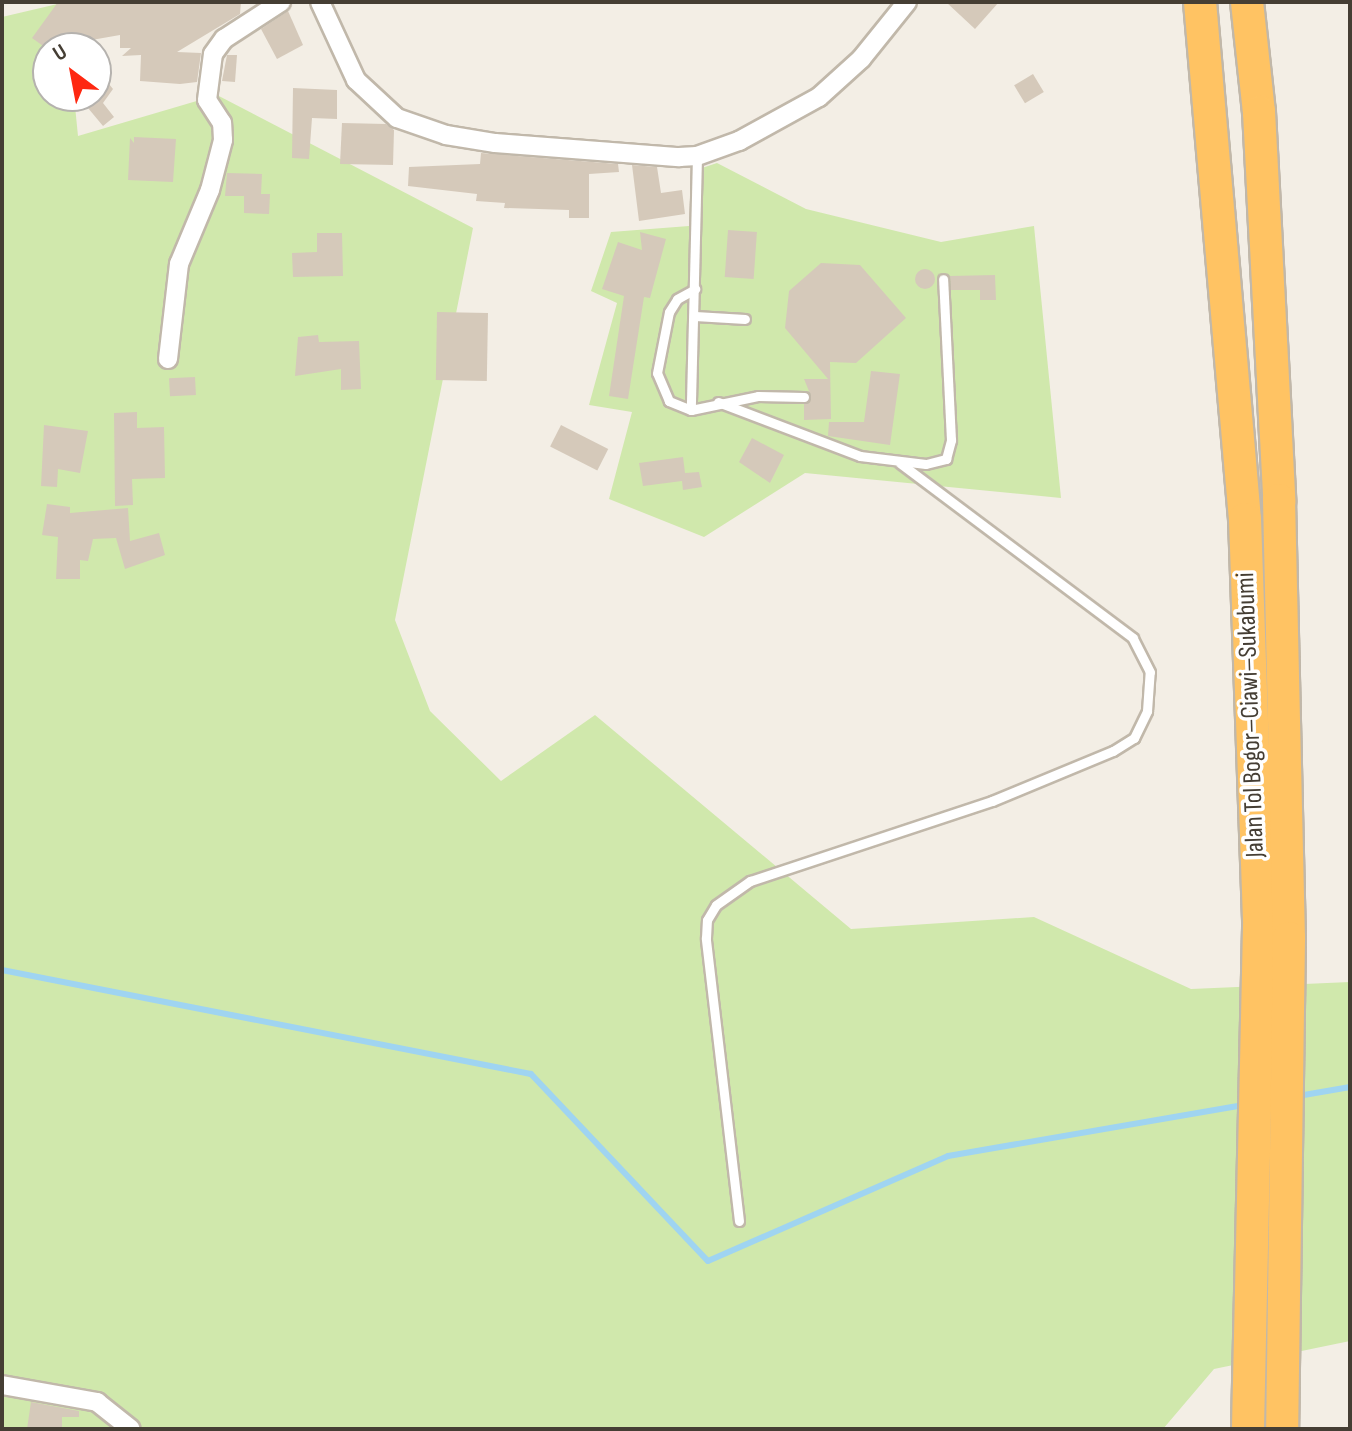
<!DOCTYPE html>
<html>
<head>
<meta charset="utf-8">
<style>
	body { margin:0 }
	#map { position:relative; width:1352px; height:1431px; overflow:hidden; background:#f3eee5; font-family:"Sofia Sans Condensed",sans-serif }
	div>[style] { position:absolute }
	.green>* { inset:0; background:#d0e8ac }
	.stream>* { height:6px; margin:-3px; padding:0 3px; transform-origin:3px; border-radius:3px; background:#9fd4f1 }
	.building>* { inset:0; background:#d5c9ba; transform-origin:0 0 }
	.round { border-radius:50% }
	.roads { filter:drop-shadow(2px 0 #c1b8aa) drop-shadow(-2px 0 #c1b8aa) drop-shadow(0 2px #c1b8aa) drop-shadow(0 -2px #c1b8aa) }
	.service>* { height:9px; margin:-4.5px; padding:0 4.5px; transform-origin:4.5px; border-radius:4.5px; background:#fff }
	.minor>* { height:18px; margin:-9px; padding:0 9px; transform-origin:9px; border-radius:9px; background:#fff }
	.motorway>* { height:32px; margin:-16px; padding:0 16px; transform-origin:16px; border-radius:16px; background:#ffc363 }
	span { translate:-50% -50%; white-space:nowrap; text-align:center; line-height:1.15; -webkit-text-stroke:7px #fff; paint-order:stroke }
	.street-label { font-size:26px; color:#453e34 }
	.frame { position:absolute; inset:0; border:4px solid #453e34; pointer-events:none }
	.north { position:absolute; left:32px; top:32px; width:80px; height:80px; box-sizing:border-box; background:#fff; border:2px solid #b5b2ae; border-radius:50%; rotate:328deg; font-size:22px; font-weight:700; line-height:32px; text-align:center; color:#453e34 }
	.north::after { content:''; display:block; margin:auto; width:28px; height:36px; background:#fe2811; clip-path:polygon(50% 0,100% 100%,50% 72%,0 100%) }
</style>
</head>
<body>
<div id="map">
	<div class="green">
		<i style="clip-path:polygon(66px 2px,70px 48px,48px 48px,48px 96px,74px 96px,78px 136px,217px 95px,473px 228px,395px 620px,430px 711px,501px 781px,595px 715px,851px 929px,1034px 917px,1191px 989px,1350px 982px,1350px 1341px,1214px 1369px,1163px 1429px,2px 1429px,2px 17px)"></i>
		<i style="clip-path:polygon(717px 163px,806px 209px,941px 242px,1034px 226px,1061px 498px,805px 473px,704px 537px,609px 499px,632px 412px,589px 405px,617px 303px,591px 291px,611px 232px,689px 226px,693px 171px)"></i>
	</div>
	<div class="stream">
		<i style="left:2px;top:970px;width:539px;rotate:11.12deg"></i>
		<i style="left:531px;top:1074px;width:257px;rotate:46.6deg"></i>
		<i style="left:708px;top:1261px;width:262px;rotate:-23.6deg"></i>
		<i style="left:948px;top:1156px;width:300px;rotate:-9.8deg"></i>
		<i style="left:1298px;top:1096px;width:53px;rotate:-9.8deg"></i>
	</div>
	<div class="building">
		<i style="clip-path:polygon(58px 2px,241px 2px,240px 14px,177px 52px,201px 53px,197px 82px,180px 84px,140px 81px,141px 55px,122px 56px,131px 48px,120px 48px,120px 35px,46px 48px,32px 38px)"></i>
		<i style="clip-path:polygon(946px 2px,999px 2px,975px 29px)"></i>
		<i style="clip-path:polygon(288px 11px,303px 45px,277px 59px,261px 29px)"></i>
		<i style="clip-path:polygon(227px 55px,237px 55px,235px 82px,222px 81px)"></i>
		<i style="clip-path:polygon(96px 68px,113px 89px,103px 103px,114px 117px,103px 126px,78px 96px,96px 96px)"></i>
		<i style="left:1033px;top:74px;width:21px;height:22px;rotate:59deg"></i>
		<i style="clip-path:polygon(293px 88px,337px 90px,337px 119px,312px 118px,309px 159px,292px 158px)"></i>
		<i style="clip-path:polygon(342px 123px,386px 124px,394px 130px,393px 165px,340px 164px)"></i>
		<i style="clip-path:polygon(134px 137px,176px 139px,173px 182px,128px 180px,130px 138px,134px 143px)"></i>
		<i style="clip-path:polygon(481px 153px,618px 164px,619px 172px,589px 174px,589px 218px,569px 218px,569px 210px,504px 208px,505px 203px,476px 201px,477px 194px,408px 186px,409px 167px,480px 164px)"></i>
		<i style="clip-path:polygon(632px 165px,657px 167px,661px 193px,682px 190px,685px 214px,639px 221px)"></i>
		<i style="clip-path:polygon(227px 173px,262px 174px,261px 194px,270px 194px,269px 214px,244px 213px,244px 196px,225px 196px)"></i>
		<i style="left:728px;top:230px;width:29px;height:47px;rotate:4deg"></i>
		<i style="clip-path:polygon(640px 232px,666px 239px,650px 298px,644px 297px,628px 399px,609px 396px,624px 296px,602px 289px,618px 242px,642px 250px)"></i>
		<i style="clip-path:polygon(317px 233px,342px 233px,343px 276px,293px 277px,292px 253px,317px 252px)"></i>
		<i style="clip-path:polygon(821px 263px,860px 265px,906px 318px,856px 363px,830px 362px,831px 419px,804px 420px,804px 404px,811px 396px,804px 379px,828px 379px,785px 328px,789px 291px)"></i>
		<i class="round" style="left:915px;top:269px;width:20px;height:20px"></i>
		<i style="clip-path:polygon(995px 275px,996px 300px,980px 300px,980px 290px,951px 290px,950px 276px)"></i>
		<i style="left:437px;top:312px;width:51px;height:68px;rotate:1deg"></i>
		<i style="clip-path:polygon(318px 335px,319px 342px,359px 341px,361px 389px,341px 390px,341px 369px,295px 376px,298px 337px)"></i>
		<i style="clip-path:polygon(871px 371px,900px 374px,890px 445px,828px 436px,829px 422px,864px 422px)"></i>
		<i style="left:195px;top:377px;width:18px;height:26px;rotate:87deg"></i>
		<i style="clip-path:polygon(137px 412px,137px 428px,164px 427px,165px 478px,132px 479px,133px 505px,115px 506px,114px 413px)"></i>
		<i style="clip-path:polygon(44px 425px,88px 431px,80px 473px,58px 469px,57px 487px,41px 486px)"></i>
		<i style="left:561px;top:425px;width:53px;height:24px;rotate:27deg"></i>
		<i style="clip-path:polygon(752px 438px,784px 455px,770px 483px,739px 462px)"></i>
		<i style="clip-path:polygon(683px 457px,685px 473px,699px 472px,702px 487px,683px 490px,682px 481px,643px 486px,639px 463px)"></i>
		<i style="clip-path:polygon(47px 504px,70px 507px,70px 513px,128px 508px,130px 541px,159px 533px,165px 555px,125px 569px,116px 538px,93px 539px,88px 561px,80px 560px,80px 579px,56px 579px,58px 537px,42px 535px)"></i>
		<i style="clip-path:polygon(31px 1402px,79px 1411px,79px 1417px,62px 1417px,62px 1429px,27px 1429px)"></i>
	</div>
	<div class="roads">
		<div class="service">
			<i style="left:697px;top:156px;width:254px;rotate:91.4deg"></i>
			<i style="left:691px;top:410px;width:68px;rotate:-11.8deg"></i>
			<i style="left:758px;top:396px;width:46px;rotate:1.2deg"></i>
			<i style="left:695px;top:316px;width:50px;rotate:3.4deg"></i>
			<i style="left:718px;top:402px;width:152px;rotate:20.8deg"></i>
			<i style="left:860px;top:456px;width:66px;rotate:6.9deg"></i>
			<i style="left:926px;top:464px;width:21px;rotate:-14deg"></i>
			<i style="left:946px;top:459px;width:20px;rotate:-75deg"></i>
			<i style="left:951px;top:440px;width:161px;rotate:-92.8deg"></i>
			<i style="left:691px;top:410px;width:24px;rotate:-158deg"></i>
			<i style="left:669px;top:401px;width:30px;rotate:-113deg"></i>
			<i style="left:657px;top:373px;width:62px;rotate:-78.9deg"></i>
			<i style="left:669px;top:312px;width:15px;rotate:-58deg"></i>
			<i style="left:677px;top:299px;width:21px;rotate:-29deg"></i>
			<i style="left:739px;top:1221px;width:285px;rotate:-96.7deg"></i>
			<i style="left:706px;top:938px;width:18px;rotate:-87deg"></i>
			<i style="left:707px;top:920px;width:17px;rotate:-59deg"></i>
			<i style="left:716px;top:905px;width:42px;rotate:-35.2deg"></i>
			<i style="left:750px;top:881px;width:255px;rotate:-18.3deg"></i>
			<i style="left:992px;top:801px;width:131px;rotate:-22.5deg"></i>
			<i style="left:1113px;top:751px;width:25px;rotate:-32deg"></i>
			<i style="left:1134px;top:738px;width:30px;rotate:-64deg"></i>
			<i style="left:1147px;top:711px;width:39px;rotate:-86deg"></i>
			<i style="left:1150px;top:672px;width:38px;rotate:-117deg"></i>
			<i style="left:1133px;top:638px;width:291px;rotate:-143.1deg"></i>
		</div>
		<div class="minor">
			<i style="left:320px;top:2px;width:86px;rotate:65.2deg"></i>
			<i style="left:356px;top:80px;width:56px;rotate:42.8deg"></i>
			<i style="left:397px;top:118px;width:52px;rotate:19.1deg"></i>
			<i style="left:446px;top:135px;width:50px;rotate:9.3deg"></i>
			<i style="left:495px;top:143px;width:185px;rotate:4.4deg"></i>
			<i style="left:679px;top:157px;width:18px;rotate:-3deg"></i>
			<i style="left:697px;top:156px;width:45px;rotate:-19.7deg"></i>
			<i style="left:739px;top:141px;width:91px;rotate:-28.8deg"></i>
			<i style="left:819px;top:97px;width:57px;rotate:-42.1deg"></i>
			<i style="left:861px;top:59px;width:73px;rotate:-51.1deg"></i>
			<i style="left:168px;top:359px;width:96px;rotate:-83.4deg"></i>
			<i style="left:179px;top:264px;width:80px;rotate:-67.3deg"></i>
			<i style="left:210px;top:190px;width:52px;rotate:-75.4deg"></i>
			<i style="left:223px;top:140px;width:17px;rotate:-93deg"></i>
			<i style="left:222px;top:123px;width:27px;rotate:-123deg"></i>
			<i style="left:207px;top:100px;width:46px;rotate:-82.6deg"></i>
			<i style="left:213px;top:54px;width:19px;rotate:-54deg"></i>
			<i style="left:224px;top:39px;width:68px;rotate:-33deg"></i>
			<i style="left:2px;top:1385px;width:97px;rotate:10.1deg"></i>
			<i style="left:97px;top:1402px;width:43px;rotate:38.5deg"></i>
		</div>
		<div class="motorway">
			<i style="left:1200px;top:2px;width:519px;rotate:85.03deg"></i>
			<i style="left:1245px;top:519px;width:409px;rotate:88deg"></i>
			<i style="left:1259px;top:928px;width:501px;rotate:91.26deg"></i>
			<i style="left:1247px;top:2px;width:111px;rotate:83.8deg"></i>
			<i style="left:1259px;top:112px;width:389px;rotate:87deg"></i>
			<i style="left:1279px;top:500px;width:438px;rotate:88.7deg"></i>
			<i style="left:1289px;top:938px;width:491px;rotate:90.8deg"></i>
		</div>
	</div>
	<div class="street-label">
		<span style="left:1251px;top:715px;rotate:-92deg">Jalan Tol Bogor–Ciawi–Sukabumi</span>
	</div>
	<div class="frame"></div>
	<div class="north">U</div>
</div>
</body>
</html>
